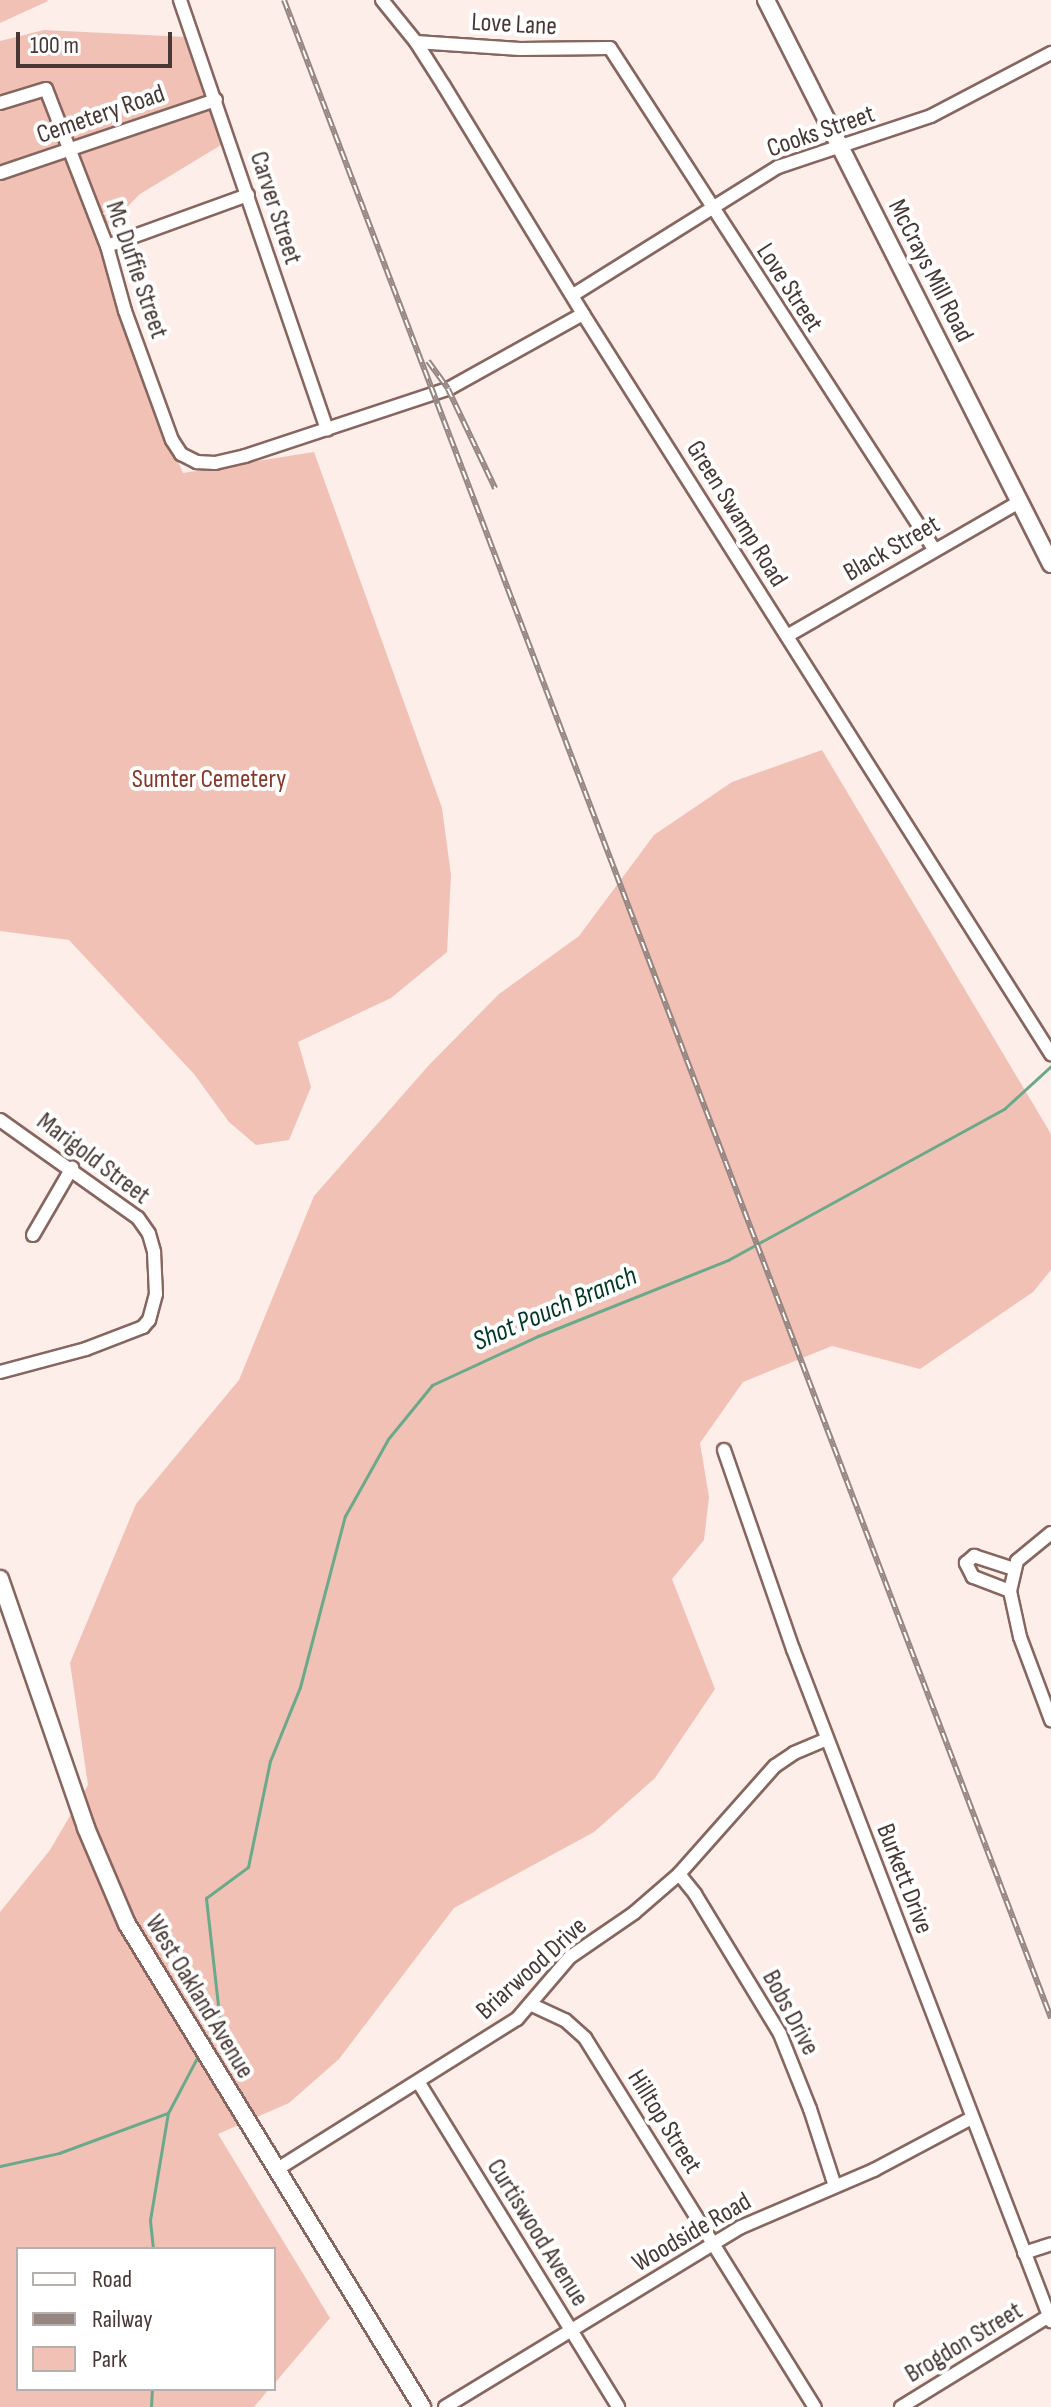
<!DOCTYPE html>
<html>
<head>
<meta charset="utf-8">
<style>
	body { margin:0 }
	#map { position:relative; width:1051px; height:2407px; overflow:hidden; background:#fdeeea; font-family:"Sofia Sans Condensed",sans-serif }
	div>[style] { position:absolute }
	.green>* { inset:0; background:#f1c1b6 }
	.stream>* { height:3px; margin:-1.5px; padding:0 1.5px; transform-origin:1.5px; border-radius:1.5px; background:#6aa98a }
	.roads { filter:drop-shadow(2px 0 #87665f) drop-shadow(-2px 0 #87665f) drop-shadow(0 2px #87665f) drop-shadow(0 -2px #87665f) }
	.street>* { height:12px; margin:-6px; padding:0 6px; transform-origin:6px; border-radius:6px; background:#fff }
	.secondary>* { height:16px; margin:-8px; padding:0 8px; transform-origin:8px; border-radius:8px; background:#fff }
	.rail>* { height:6px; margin-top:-3px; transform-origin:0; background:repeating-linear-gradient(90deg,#fff 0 9px,#958682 0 18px); box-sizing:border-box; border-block:2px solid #958682 }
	span { translate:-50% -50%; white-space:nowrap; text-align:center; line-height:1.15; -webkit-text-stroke:8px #fff; paint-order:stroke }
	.street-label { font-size:26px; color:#473835 }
	.park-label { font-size:26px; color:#873929 }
	.water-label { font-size:28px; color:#003823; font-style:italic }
	.legend { position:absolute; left:16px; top:2247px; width:260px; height:144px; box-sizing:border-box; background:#fff; border:2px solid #b5afae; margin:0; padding:10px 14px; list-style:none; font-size:24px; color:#473835 }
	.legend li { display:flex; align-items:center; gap:16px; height:40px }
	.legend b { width:40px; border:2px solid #b5afae }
	.scale { position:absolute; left:16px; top:32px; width:156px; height:36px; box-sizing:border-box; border:4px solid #473835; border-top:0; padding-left:10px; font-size:24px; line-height:28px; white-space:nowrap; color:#473835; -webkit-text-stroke:6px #fff; paint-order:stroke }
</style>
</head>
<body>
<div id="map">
	<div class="green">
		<i style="clip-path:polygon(0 0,47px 0,48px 1px,0 23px)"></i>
		<i style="clip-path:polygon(44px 30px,186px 37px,226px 142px,140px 194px,97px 237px,152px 402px,183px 473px,314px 452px,442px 808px,451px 875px,447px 952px,391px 998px,298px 1042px,311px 1087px,289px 1140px,256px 1145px,229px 1122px,194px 1074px,69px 940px,0 931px,0 41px)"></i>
		<i style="clip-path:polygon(822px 750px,1051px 1134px,1051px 1270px,1033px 1292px,920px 1369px,832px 1346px,743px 1382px,700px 1443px,709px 1497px,704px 1540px,672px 1579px,715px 1689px,655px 1778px,594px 1832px,454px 1908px,339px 2059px,289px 2103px,218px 2134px,330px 2318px,274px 2384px,274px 2249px,18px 2249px,18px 2389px,269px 2389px,254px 2407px,0 2407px,0 1912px,50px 1850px,88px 1785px,70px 1663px,136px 1504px,239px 1380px,314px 1196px,429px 1065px,499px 994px,579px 936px,654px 835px,732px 782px)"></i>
	</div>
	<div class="stream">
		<i style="left:207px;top:2043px;width:24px;rotate:-57deg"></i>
		<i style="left:220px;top:2023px;width:126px;rotate:-96.4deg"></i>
		<i style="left:206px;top:1898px;width:52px;rotate:-36.4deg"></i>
		<i style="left:248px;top:1867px;width:108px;rotate:-78.3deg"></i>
		<i style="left:270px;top:1761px;width:80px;rotate:-67.9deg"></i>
		<i style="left:300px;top:1687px;width:177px;rotate:-75.3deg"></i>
		<i style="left:345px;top:1516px;width:88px;rotate:-60.8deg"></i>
		<i style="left:388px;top:1439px;width:70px;rotate:-50.8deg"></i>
		<i style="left:432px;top:1385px;width:117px;rotate:-24.8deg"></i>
		<i style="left:538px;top:1336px;width:205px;rotate:-21.8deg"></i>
		<i style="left:728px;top:1260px;width:315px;rotate:-28.7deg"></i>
		<i style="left:1004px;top:1109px;width:64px;rotate:-42.5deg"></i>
		<i style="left:0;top:2166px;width:60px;rotate:-12.4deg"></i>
		<i style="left:59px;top:2153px;width:116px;rotate:-20.2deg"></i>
		<i style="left:153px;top:2249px;width:29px;rotate:-96deg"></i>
		<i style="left:150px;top:2220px;width:109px;rotate:-80.5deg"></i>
		<i style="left:168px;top:2113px;width:69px;rotate:-62.3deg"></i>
		<i style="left:151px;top:2407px;width:18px;rotate:-87deg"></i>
	</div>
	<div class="roads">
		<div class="street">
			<i style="left:180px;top:0;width:454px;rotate:71.1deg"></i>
			<i style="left:382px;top:0;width:54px;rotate:51deg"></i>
			<i style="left:416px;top:42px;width:52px;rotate:57.5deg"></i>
			<i style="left:444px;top:86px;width:267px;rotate:58.6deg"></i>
			<i style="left:583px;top:314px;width:876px;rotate:57.69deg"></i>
			<i style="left:416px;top:42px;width:104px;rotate:3.9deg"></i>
			<i style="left:520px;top:49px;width:90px;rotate:-0.6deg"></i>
			<i style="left:610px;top:48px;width:597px;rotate:57.11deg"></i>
			<i style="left:0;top:103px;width:48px;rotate:-16.9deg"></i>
			<i style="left:46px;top:89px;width:168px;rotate:68.8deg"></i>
			<i style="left:107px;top:246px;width:67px;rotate:74.5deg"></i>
			<i style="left:125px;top:311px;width:137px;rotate:70deg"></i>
			<i style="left:172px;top:440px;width:17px;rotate:57deg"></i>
			<i style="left:181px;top:454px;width:18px;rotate:27deg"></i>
			<i style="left:197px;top:462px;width:18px;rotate:3deg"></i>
			<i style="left:215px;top:463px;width:31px;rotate:-13deg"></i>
			<i style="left:245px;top:456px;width:214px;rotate:-18.3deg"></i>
			<i style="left:448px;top:389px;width:154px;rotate:-29.1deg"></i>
			<i style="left:0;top:173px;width:228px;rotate:-18.7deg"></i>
			<i style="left:107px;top:246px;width:150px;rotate:-19.9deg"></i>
			<i style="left:573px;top:295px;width:242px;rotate:-32deg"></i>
			<i style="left:778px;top:167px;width:161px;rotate:-18.4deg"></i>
			<i style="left:931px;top:116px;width:136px;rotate:-27.7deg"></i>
			<i style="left:787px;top:636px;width:268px;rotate:-30deg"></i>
			<i style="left:0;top:1120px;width:169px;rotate:35.4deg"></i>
			<i style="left:138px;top:1218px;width:19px;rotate:55deg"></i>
			<i style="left:149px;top:1234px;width:19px;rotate:74deg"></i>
			<i style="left:154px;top:1252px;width:42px;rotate:87.3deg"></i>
			<i style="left:156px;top:1294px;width:27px;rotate:105deg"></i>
			<i style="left:149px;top:1320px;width:9px;rotate:131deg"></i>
			<i style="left:143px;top:1327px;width:61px;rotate:158.9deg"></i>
			<i style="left:86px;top:1349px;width:89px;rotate:165deg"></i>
			<i style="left:33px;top:1235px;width:78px;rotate:-59.8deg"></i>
			<i style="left:724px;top:1450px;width:211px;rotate:70.9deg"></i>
			<i style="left:793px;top:1649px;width:720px;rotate:69deg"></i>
			<i style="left:1051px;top:1533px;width:44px;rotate:140.5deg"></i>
			<i style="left:1017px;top:1561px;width:31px;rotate:103deg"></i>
			<i style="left:1010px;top:1591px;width:47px;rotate:77.7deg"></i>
			<i style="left:1020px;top:1637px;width:89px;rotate:69.5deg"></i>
			<i style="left:1010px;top:1591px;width:40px;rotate:-159deg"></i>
			<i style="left:973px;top:1577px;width:16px;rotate:-117deg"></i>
			<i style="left:966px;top:1563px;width:11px;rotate:-41deg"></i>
			<i style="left:974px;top:1556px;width:42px;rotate:18deg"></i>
			<i style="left:679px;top:1874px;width:26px;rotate:51deg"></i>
			<i style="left:695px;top:1894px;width:164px;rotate:58.7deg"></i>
			<i style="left:780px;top:2034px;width:81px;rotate:68.2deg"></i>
			<i style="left:810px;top:2109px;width:81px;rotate:72deg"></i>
			<i style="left:530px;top:2004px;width:38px;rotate:25deg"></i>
			<i style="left:565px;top:2020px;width:27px;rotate:42deg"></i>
			<i style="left:585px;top:2038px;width:435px;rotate:58.1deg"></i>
			<i style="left:419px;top:2083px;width:380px;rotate:58.4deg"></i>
			<i style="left:276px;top:2170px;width:284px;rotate:-32.1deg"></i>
			<i style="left:517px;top:2019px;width:82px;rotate:-49.5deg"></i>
			<i style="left:570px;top:1957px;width:78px;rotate:-34.5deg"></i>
			<i style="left:634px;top:1913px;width:60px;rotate:-40.9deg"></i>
			<i style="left:679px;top:1874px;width:144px;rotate:-48.4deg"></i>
			<i style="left:775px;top:1766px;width:23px;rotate:-34deg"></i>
			<i style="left:794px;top:1753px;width:36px;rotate:-23deg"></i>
			<i style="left:1024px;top:2253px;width:28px;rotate:-18deg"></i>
			<i style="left:445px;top:2407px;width:346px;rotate:-31.3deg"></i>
			<i style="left:741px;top:2227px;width:145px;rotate:-23.2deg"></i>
			<i style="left:874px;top:2170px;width:111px;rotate:-28deg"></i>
			<i style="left:901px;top:2407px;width:174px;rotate:-31.6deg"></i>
		</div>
		<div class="secondary">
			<i style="left:766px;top:0;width:632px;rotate:63.19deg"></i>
			<i style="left:0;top:1579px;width:263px;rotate:70.9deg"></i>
			<i style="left:86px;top:1828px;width:104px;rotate:66.9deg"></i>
			<i style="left:127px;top:1924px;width:566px;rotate:58.58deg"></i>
		</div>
	</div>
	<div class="rail">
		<i style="left:284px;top:0;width:2159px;rotate:69.19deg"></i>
		<i style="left:428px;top:361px;width:34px;rotate:54deg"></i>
		<i style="left:448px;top:389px;width:110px;rotate:64.6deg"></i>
	</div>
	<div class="street-label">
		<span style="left:514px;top:25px;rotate:3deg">Love Lane</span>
		<span style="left:101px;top:115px;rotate:-19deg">Cemetery Road</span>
		<span style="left:821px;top:132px;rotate:-19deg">Cooks Street</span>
		<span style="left:275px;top:208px;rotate:72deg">Carver Street</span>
		<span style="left:136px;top:270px;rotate:71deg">Mc Duffie Street</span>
		<span style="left:930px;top:271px;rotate:63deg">McCrays Mill Road</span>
		<span style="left:789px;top:288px;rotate:57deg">Love Street</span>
		<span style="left:736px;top:514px;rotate:58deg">Green Swamp Road</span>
		<span style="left:892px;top:549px;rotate:-30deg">Black Street</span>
		<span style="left:93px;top:1159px;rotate:37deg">Marigold Street</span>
		<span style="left:904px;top:1879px;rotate:69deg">Burkett Drive</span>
		<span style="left:532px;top:1969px;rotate:-42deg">Briarwood Drive</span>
		<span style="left:199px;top:1997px;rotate:59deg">West Oakland Avenue</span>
		<span style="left:790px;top:2013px;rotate:62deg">Bobs Drive</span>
		<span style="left:664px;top:2122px;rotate:58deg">Hilltop Street</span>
		<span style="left:537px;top:2233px;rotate:58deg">Curtiswood Avenue</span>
		<span style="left:692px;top:2233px;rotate:-30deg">Woodside Road</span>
		<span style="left:964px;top:2343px;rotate:-31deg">Brogdon Street</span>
	</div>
	<div class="park-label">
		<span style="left:209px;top:780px">Sumter Cemetery</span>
	</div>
	<div class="water-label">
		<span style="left:555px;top:1309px;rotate:-23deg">Shot Pouch Branch</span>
	</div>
	<ul class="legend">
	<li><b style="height:10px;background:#fff"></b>Road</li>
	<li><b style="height:10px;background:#958682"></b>Railway</li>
	<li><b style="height:22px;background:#f1c1b6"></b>Park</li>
	</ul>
	<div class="scale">100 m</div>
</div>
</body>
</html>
